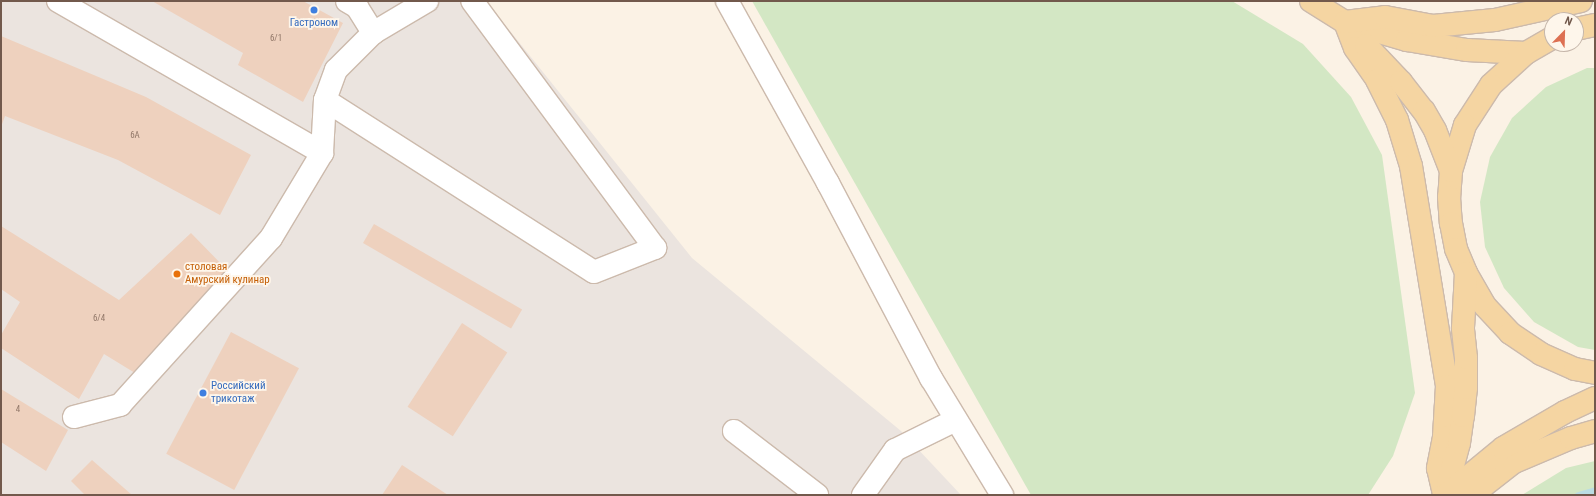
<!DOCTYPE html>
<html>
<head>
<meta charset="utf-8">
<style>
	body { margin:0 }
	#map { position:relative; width:1596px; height:496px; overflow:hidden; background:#fbf2e5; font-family:"Roboto Condensed",sans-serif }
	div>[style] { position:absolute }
	.industrial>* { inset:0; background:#ebe4df }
	.green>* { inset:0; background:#d3e7c4 }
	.stream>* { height:7px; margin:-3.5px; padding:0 3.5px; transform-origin:3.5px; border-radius:3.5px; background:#bbdde3 }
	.building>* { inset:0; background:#eed1be; transform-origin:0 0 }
	.roads { filter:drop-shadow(1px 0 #ccbaac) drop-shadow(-1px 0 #ccbaac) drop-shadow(0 1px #ccbaac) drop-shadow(0 -1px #ccbaac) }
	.minor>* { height:22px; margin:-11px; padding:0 11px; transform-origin:11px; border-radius:11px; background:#fff }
	.major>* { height:22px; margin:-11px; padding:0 11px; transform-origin:11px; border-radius:11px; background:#f5d5a2 }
	.dots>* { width:11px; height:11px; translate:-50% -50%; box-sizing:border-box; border:2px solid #fef6eb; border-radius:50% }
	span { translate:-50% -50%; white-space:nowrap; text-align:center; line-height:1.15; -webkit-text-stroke:3.5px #fef6eb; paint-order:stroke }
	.number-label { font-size:9px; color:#917768 }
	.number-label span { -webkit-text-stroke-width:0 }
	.shop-label { font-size:11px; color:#366cbe }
	.left { translate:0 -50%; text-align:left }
	.food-label { font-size:11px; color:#c56008 }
	.frame { position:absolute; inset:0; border:2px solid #72594c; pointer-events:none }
	.north { position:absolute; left:1544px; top:12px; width:40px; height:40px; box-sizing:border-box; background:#fef6eb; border:1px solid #c6b7ab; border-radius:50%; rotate:23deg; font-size:11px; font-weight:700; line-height:16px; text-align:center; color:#72594c }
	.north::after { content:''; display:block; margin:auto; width:14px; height:18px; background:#dd7052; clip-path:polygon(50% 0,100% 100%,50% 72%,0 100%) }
</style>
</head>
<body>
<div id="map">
	<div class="industrial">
		<i style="clip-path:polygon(1px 1px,486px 1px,692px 258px,901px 431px,961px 495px,1px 495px)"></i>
	</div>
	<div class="green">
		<i style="clip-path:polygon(752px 1px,1232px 1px,1303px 44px,1351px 97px,1382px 155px,1415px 393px,1393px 456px,1368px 495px,1031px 495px)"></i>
		<i style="clip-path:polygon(1587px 68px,1595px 68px,1595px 350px,1578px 347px,1534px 322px,1504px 288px,1485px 247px,1480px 202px,1490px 157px,1512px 118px,1546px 87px)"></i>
		<i style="clip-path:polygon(1595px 461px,1595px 495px,1522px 495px,1566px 468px)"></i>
	</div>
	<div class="stream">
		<i style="left:1578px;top:495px;width:18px;rotate:-16deg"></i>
	</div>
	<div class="building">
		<i style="clip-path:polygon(152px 1px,303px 1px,343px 23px,303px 102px,238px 65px,243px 53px)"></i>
		<i style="clip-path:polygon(1px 36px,146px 97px,251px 155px,220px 215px,118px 160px,5px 116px,1px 127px)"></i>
		<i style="left:374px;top:224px;width:171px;height:22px;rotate:30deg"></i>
		<i style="clip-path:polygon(1px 226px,119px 300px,191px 233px,230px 273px,135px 373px,104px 354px,79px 399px,1px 348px,1px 335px,20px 302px,1px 289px)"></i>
		<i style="left:462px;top:323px;width:54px;height:100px;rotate:33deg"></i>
		<i style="left:231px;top:332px;width:77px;height:138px;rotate:28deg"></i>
		<i style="clip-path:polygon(1px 389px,68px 430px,46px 471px,1px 442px)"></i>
		<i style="clip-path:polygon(92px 460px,132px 495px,85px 495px,71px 481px)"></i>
		<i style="clip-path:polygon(402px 465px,448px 495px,382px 495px)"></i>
	</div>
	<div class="roads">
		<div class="minor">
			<i style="left:58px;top:1px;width:305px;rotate:29.9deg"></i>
			<i style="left:347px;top:1px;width:12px;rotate:31deg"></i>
			<i style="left:357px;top:7px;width:31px;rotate:58deg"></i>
			<i style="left:727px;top:1px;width:208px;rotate:61deg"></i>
			<i style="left:828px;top:183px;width:221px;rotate:62.2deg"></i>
			<i style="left:931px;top:378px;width:137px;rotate:58.7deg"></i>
			<i style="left:325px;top:100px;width:319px;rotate:32.6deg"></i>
			<i style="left:594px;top:272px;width:66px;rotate:-21.5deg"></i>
			<i style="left:655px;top:248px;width:307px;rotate:-126.5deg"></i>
			<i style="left:74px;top:417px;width:48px;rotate:-14.6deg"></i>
			<i style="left:120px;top:405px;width:225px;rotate:-47.9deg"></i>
			<i style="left:271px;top:238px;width:99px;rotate:-59deg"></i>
			<i style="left:322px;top:153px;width:53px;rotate:-86.8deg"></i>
			<i style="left:325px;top:100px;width:32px;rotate:-70deg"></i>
			<i style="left:336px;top:70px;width:52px;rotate:-45deg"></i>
			<i style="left:373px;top:33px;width:63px;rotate:-30.7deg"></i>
			<i style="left:734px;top:431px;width:105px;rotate:37.6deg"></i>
			<i style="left:863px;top:495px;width:55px;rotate:-54.6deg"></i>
			<i style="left:895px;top:450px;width:68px;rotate:-26.2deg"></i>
		</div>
		<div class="major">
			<i style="left:1311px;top:1px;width:40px;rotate:32deg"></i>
			<i style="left:1345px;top:22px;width:65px;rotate:16.2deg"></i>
			<i style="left:1407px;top:40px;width:61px;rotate:9.5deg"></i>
			<i style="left:1467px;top:50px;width:59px;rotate:2.9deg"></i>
			<i style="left:1345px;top:22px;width:28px;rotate:69deg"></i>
			<i style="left:1355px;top:48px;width:39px;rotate:55deg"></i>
			<i style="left:1377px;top:80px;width:45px;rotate:63.4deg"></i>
			<i style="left:1397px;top:120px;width:48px;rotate:73.1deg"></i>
			<i style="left:1411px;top:166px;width:223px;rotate:80.7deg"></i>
			<i style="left:1447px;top:386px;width:51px;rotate:93.4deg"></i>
			<i style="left:1444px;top:437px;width:32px;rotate:101deg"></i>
			<i style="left:1438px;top:468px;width:28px;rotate:77deg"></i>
			<i style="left:1345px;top:22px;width:40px;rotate:-7.1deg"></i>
			<i style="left:1385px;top:17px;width:49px;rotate:10.6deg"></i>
			<i style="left:1433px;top:26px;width:62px;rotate:-5.5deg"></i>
			<i style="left:1495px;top:20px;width:88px;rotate:-12.5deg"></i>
			<i style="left:1576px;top:29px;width:19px;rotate:-12deg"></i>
			<i style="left:1552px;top:38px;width:30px;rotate:150deg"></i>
			<i style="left:1526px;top:53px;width:47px;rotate:137.6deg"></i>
			<i style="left:1491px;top:85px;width:48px;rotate:123deg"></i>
			<i style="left:1465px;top:125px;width:48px;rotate:106.9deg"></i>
			<i style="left:1451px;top:171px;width:26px;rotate:94deg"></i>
			<i style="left:1449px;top:197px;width:26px;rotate:86deg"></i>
			<i style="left:1451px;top:223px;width:26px;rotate:79deg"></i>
			<i style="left:1456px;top:249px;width:26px;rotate:67deg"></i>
			<i style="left:1466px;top:273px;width:38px;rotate:60deg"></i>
			<i style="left:1485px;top:306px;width:37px;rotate:47deg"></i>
			<i style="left:1510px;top:333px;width:37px;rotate:34deg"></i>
			<i style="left:1541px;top:354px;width:37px;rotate:24deg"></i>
			<i style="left:1575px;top:369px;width:20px;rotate:11deg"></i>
			<i style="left:1366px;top:45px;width:51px;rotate:46.6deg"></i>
			<i style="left:1401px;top:82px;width:37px;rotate:52deg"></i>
			<i style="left:1424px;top:111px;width:22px;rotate:60deg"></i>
			<i style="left:1435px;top:130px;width:44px;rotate:68.7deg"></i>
			<i style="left:1448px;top:484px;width:42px;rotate:-75deg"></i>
			<i style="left:1459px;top:443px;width:27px;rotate:-82deg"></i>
			<i style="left:1463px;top:416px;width:28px;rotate:-84deg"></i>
			<i style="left:1466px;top:388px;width:30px;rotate:-90deg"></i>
			<i style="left:1466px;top:358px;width:30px;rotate:-96deg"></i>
			<i style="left:1463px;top:328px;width:55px;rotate:-86.9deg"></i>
			<i style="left:1452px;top:494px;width:32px;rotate:-14deg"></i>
			<i style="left:1483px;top:486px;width:39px;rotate:-38deg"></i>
			<i style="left:1514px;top:462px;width:62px;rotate:-22.8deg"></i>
			<i style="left:1571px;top:438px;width:25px;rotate:-16deg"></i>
			<i style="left:1446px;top:495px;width:74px;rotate:-39.5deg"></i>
			<i style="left:1503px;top:448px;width:72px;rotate:-30.1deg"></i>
			<i style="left:1565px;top:412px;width:33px;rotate:-25deg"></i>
		</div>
	</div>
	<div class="dots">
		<i style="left:314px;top:10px;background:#3f7fe0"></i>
		<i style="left:177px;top:274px;background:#e8710a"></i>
		<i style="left:203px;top:393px;background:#3f7fe0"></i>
	</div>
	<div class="number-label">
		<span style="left:276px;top:38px">6/1</span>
		<span style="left:135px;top:135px">6А</span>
		<span style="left:99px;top:318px">6/4</span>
		<span style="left:18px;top:409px">4</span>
	</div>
	<div class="shop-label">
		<span style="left:314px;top:23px">Гастроном</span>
		<span class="left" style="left:211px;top:393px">Российский<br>трикотаж</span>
	</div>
	<div class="food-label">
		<span class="left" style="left:185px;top:274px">столовая<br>Амурский кулинар</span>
	</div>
	<div class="frame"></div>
	<div class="north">N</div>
</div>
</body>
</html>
